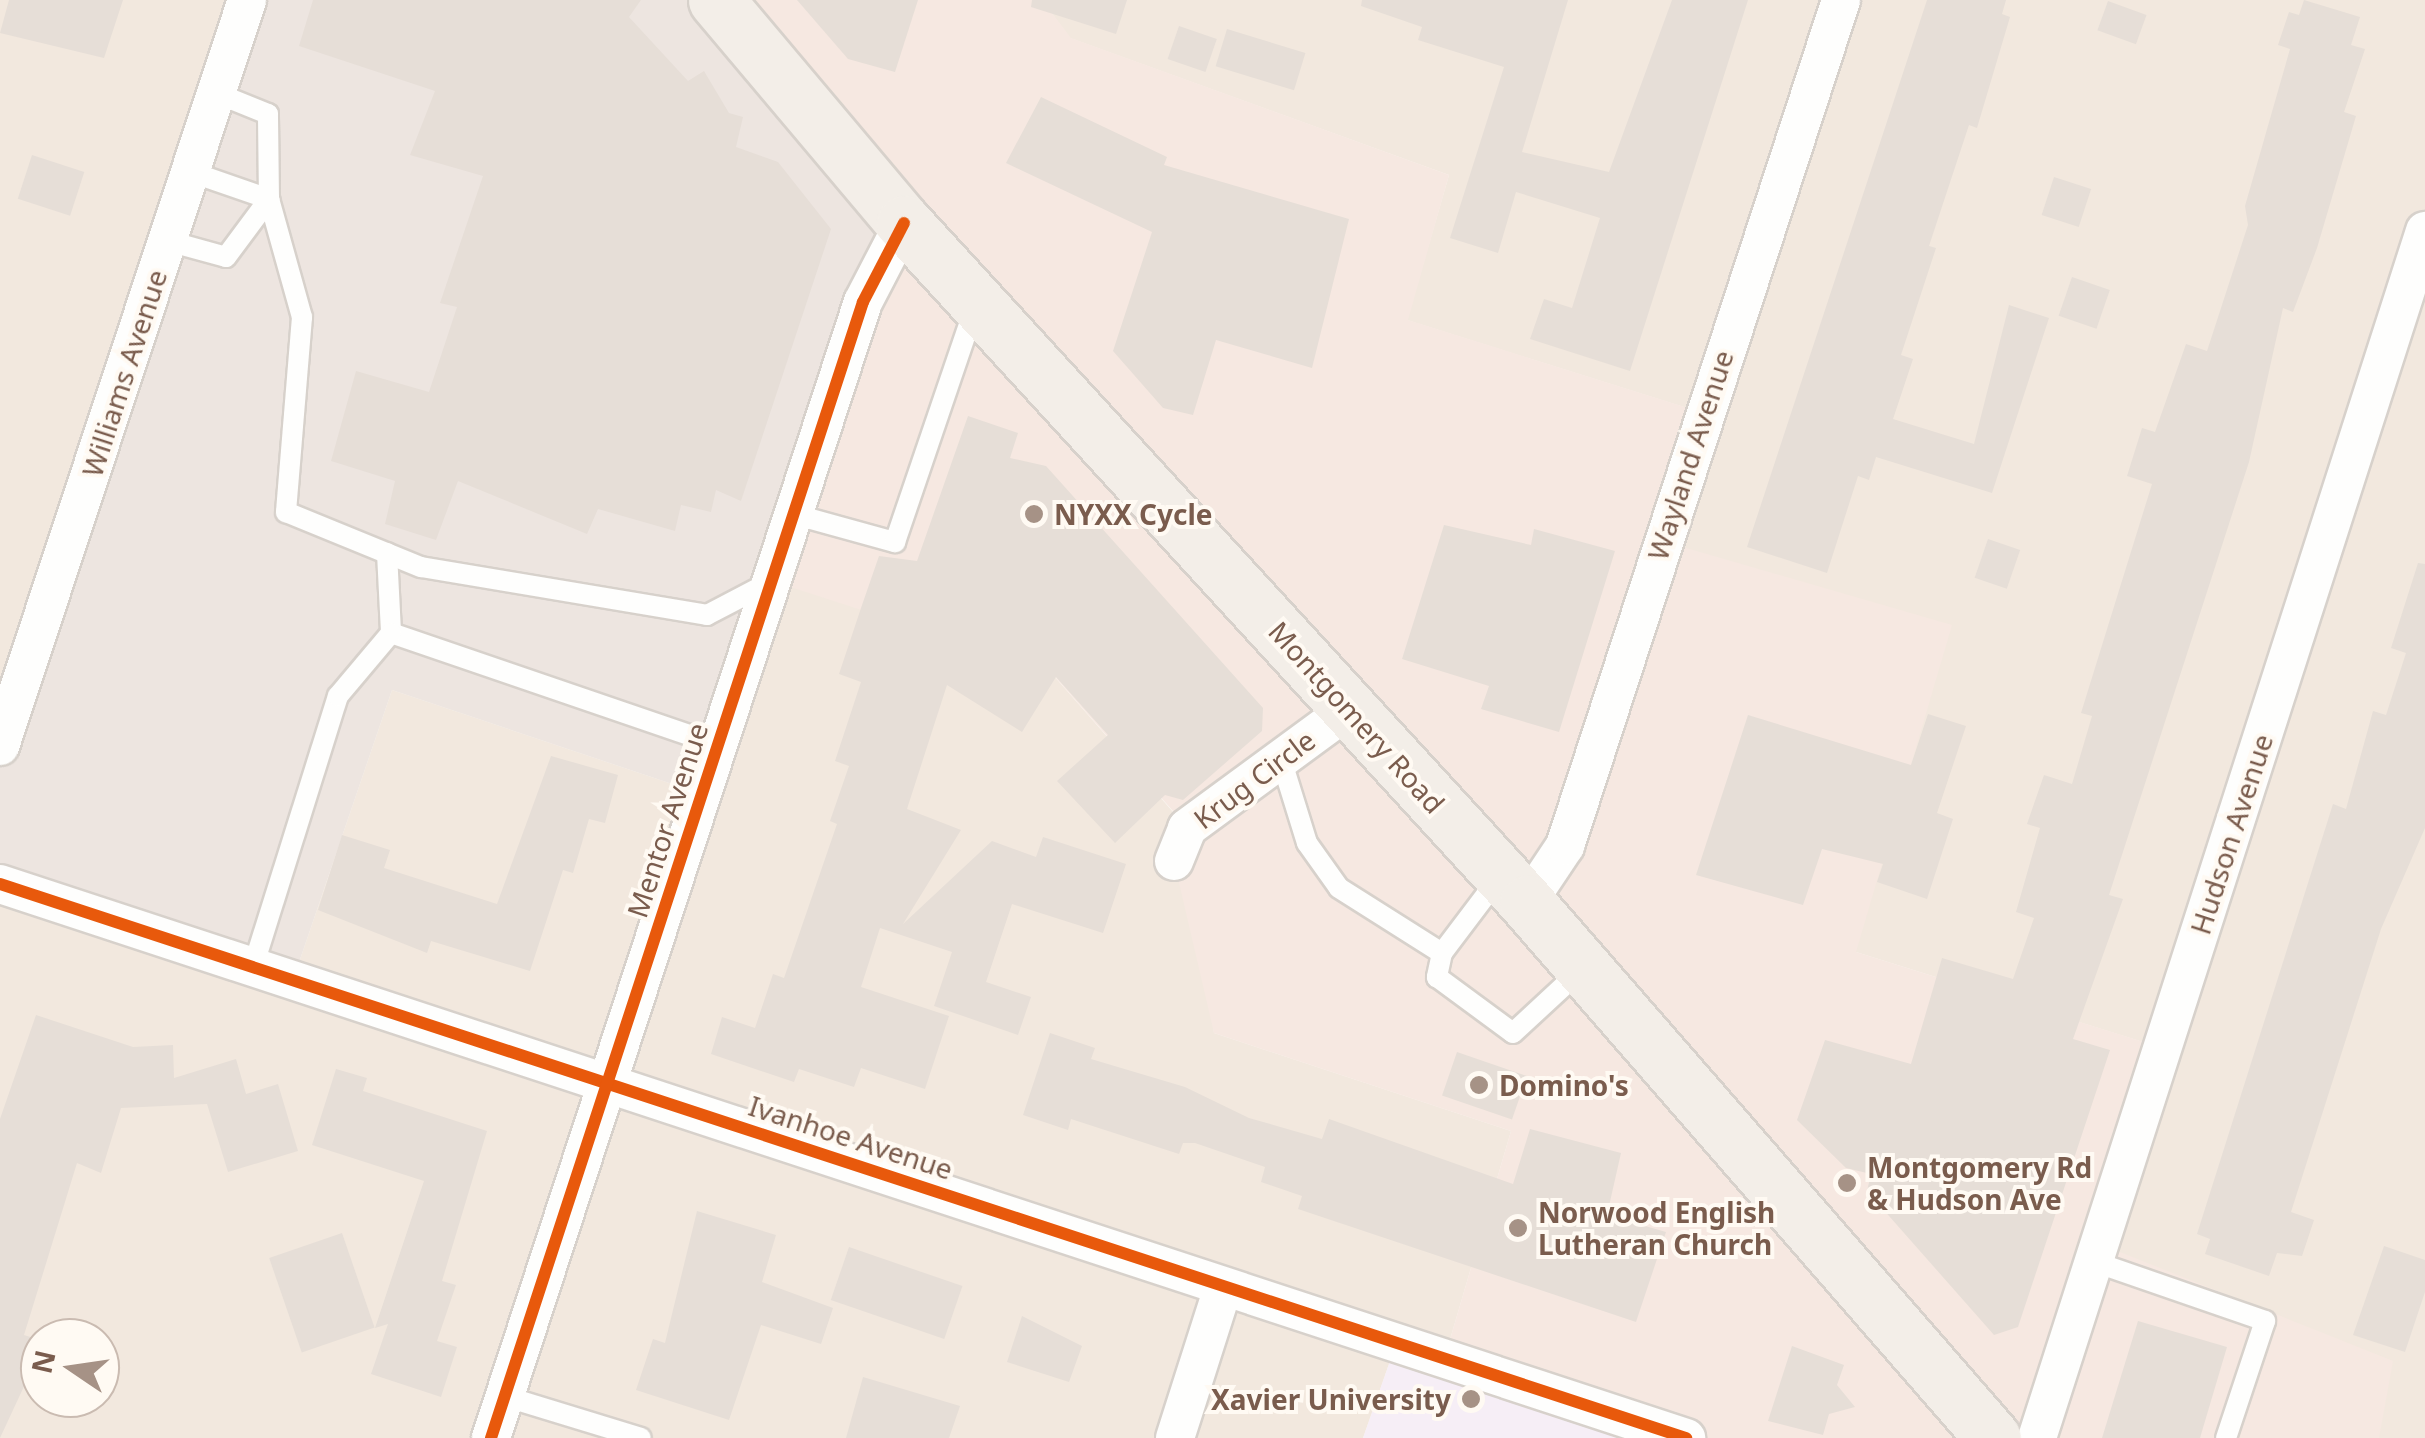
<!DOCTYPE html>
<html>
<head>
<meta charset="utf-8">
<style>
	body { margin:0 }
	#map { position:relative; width:2425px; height:1438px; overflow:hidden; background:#f9f5f0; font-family:"Noto Sans",sans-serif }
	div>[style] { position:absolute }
	.residential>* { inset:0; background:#f2e8de }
	.commercial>* { inset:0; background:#f6e8e1 }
	.industrial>* { inset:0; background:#ede5e0 }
	.education>* { inset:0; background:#f6eef6 }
	.building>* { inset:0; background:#e6ded7; transform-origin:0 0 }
	.roads { filter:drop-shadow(2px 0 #d7d1cb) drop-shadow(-2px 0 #d7d1cb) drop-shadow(0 2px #d7d1cb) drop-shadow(0 -2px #d7d1cb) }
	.service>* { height:20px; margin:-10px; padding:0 10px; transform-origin:10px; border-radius:10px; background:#fefefd }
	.minor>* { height:38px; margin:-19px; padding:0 19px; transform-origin:19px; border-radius:19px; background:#fefefd }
	.primary>* { height:55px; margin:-27.5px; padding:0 27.5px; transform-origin:27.5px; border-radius:27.5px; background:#f3eee8 }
	.cycleway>* { height:12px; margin:-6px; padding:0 6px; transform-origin:6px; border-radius:6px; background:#e8590c }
	.dots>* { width:28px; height:28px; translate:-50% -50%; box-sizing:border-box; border:5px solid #fffaf3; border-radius:50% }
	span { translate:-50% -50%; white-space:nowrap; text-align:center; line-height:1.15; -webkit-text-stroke:8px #fffaf3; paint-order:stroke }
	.street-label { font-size:28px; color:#7a5c4d }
	.poi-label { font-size:28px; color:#7a5c4d; font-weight:700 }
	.left { translate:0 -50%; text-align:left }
	.right { translate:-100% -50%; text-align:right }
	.north { position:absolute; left:20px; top:1318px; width:100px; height:100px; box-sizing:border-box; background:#fffaf3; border:2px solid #cabbb1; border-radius:50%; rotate:283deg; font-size:28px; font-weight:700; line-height:40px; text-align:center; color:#7a5c4d }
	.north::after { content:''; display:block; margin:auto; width:35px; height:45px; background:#a69286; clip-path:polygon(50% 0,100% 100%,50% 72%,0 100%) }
</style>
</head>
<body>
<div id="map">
	<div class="residential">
		<i style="clip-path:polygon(0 0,247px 0,0 747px)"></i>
		<i style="clip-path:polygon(1042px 0,2425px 0,2425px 1438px,2378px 1438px,2100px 1244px,2162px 1048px,1856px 952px,1661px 540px,1703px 413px,1407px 320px,1449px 175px,1070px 38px)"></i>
		<i style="clip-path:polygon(evenodd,772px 581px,976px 587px,1187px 828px,1214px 1033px,1511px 1131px,1444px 1360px,1396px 1344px,1363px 1438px,0 1438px,0 884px,293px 980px,392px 690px,702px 794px,772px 581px,40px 1338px,100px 1338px,100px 1398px,40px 1398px,40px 1338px)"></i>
	</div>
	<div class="commercial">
		<i style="clip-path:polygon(716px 0,1042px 0,1071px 38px,1449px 175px,1408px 320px,1704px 413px,1662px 541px,1952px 625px,1856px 952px,2163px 1048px,2100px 1244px,2393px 1361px,2379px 1438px,1686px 1438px,1444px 1360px,1511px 1131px,1214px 1033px,1174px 861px,1187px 827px,977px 588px,960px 642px,772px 581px)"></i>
	</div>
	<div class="industrial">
		<i style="clip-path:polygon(247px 0,716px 0,904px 223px,702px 794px,392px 690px,293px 980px,0 884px,0 747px)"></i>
	</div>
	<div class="education">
		<i style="clip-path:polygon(1396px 1344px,1686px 1438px,1363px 1438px)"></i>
	</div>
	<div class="building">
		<i style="clip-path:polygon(9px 0,123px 0,104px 58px,0 33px)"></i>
		<i style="clip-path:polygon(313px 0,641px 0,629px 17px,688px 81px,704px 71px,729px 113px,743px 117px,736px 147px,778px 162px,831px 229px,741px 501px,716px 490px,711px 512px,681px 505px,675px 531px,598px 509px,587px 534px,458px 481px,436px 540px,385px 524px,395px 481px,331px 461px,356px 371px,429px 392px,457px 307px,440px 303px,483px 176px,410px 155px,435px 91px,299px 46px)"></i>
		<i style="clip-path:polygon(797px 0,918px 0,895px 72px,848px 59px)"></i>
		<i style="clip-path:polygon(1032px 0,1127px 0,1116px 34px,1031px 7px)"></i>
		<i style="clip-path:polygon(1362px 0,1568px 0,1522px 152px,1609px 172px,1672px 0,1748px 0,1630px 371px,1530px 339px,1544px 299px,1572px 308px,1600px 218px,1516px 192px,1498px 253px,1450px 238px,1504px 67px,1418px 40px,1422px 27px,1361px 6px)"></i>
		<i style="clip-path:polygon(1927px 0,2006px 0,2002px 14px,2010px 17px,1977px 128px,1969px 125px,1929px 246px,1936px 248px,1901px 355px,1913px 359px,1893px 419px,1974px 444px,2009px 305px,2049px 318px,1992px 493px,1876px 457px,1869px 480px,1858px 476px,1827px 573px,1747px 547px)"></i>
		<i style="clip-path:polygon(2304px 0,2360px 17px,2351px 45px,2365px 49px,2344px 112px,2356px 116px,2317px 248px,2293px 312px,2283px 308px,2249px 462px,2109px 895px,2123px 899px,2073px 1039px,2110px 1050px,2018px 1327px,1994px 1335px,1867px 1191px,1871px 1174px,1846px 1168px,1797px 1120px,1825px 1040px,1911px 1064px,1942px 958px,2013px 979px,2034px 918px,2016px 912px,2040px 828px,2027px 824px,2044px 775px,2072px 784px,2092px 716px,2081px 713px,2152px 484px,2127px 476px,2142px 428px,2155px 432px,2186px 344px,2207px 351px,2248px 225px,2245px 206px,2290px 49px,2278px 45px,2289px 12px,2299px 15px)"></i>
		<i style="left:2108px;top:1px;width:41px;height:31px;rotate:20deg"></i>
		<i style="left:1179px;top:26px;width:40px;height:35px;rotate:19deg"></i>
		<i style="left:1227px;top:29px;width:82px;height:39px;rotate:17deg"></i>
		<i style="clip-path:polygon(1041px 97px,1167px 157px,1164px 165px,1349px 219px,1312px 368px,1216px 340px,1193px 415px,1163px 408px,1113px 351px,1152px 232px,1006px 163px)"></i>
		<i style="left:32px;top:155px;width:55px;height:46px;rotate:18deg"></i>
		<i style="left:2054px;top:177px;width:39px;height:40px;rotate:18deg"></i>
		<i style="left:2072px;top:277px;width:40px;height:41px;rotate:19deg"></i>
		<i style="clip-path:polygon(968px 416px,1018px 433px,1010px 458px,1046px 466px,1263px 708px,1262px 731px,1183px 800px,1165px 795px,1115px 843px,1057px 781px,1108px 735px,1056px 677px,1022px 732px,947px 685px,907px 809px,961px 830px,903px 924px,992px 841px,1036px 857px,1043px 837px,1126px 864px,1103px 933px,1012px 904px,986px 982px,1031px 997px,1018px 1035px,934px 1006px,952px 952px,880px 928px,861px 987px,949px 1016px,925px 1089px,861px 1068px,854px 1087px,799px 1069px,794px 1082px,711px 1054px,722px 1017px,755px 1028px,773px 974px,784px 978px,837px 824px,830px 821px,849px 766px,835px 761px,861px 682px,839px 674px,861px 608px,879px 556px,917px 561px)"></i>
		<i style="clip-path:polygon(1444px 525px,1531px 545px,1534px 529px,1615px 551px,1559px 732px,1481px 709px,1489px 686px,1402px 659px)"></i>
		<i style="left:1988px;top:539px;width:34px;height:41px;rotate:19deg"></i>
		<i style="clip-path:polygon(2418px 563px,2425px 564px,2425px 828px,2381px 929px,2291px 1212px,2314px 1220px,2302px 1256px,2277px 1253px,2269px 1276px,2205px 1254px,2210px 1239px,2197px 1234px,2333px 804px,2346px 809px,2373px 711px,2386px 715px,2406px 653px,2391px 648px)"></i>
		<i style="clip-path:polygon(1928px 714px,1966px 726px,1937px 813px,1953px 819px,1927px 899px,1877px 882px,1883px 864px,1822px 849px,1803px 905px,1696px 875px,1748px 715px,1911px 765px)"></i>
		<i style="clip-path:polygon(551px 756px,618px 775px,605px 823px,589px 819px,573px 873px,563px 870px,530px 971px,431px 941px,427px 953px,318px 910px,342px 835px,390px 850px,384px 868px,497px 904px)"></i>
		<i style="clip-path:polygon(36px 1015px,133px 1047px,173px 1045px,174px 1078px,236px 1059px,246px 1094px,278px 1084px,298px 1151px,228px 1172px,207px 1104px,121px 1108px,101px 1173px,77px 1163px,24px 1335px,40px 1340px,40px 1352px,0 1438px,0 1119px)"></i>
		<i style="clip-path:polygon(1050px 1033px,1095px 1048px,1091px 1059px,1185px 1087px,1249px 1118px,1322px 1139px,1329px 1119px,1513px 1184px,1530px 1129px,1621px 1153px,1607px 1215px,1666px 1232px,1636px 1322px,1298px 1209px,1302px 1196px,1261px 1182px,1265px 1167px,1195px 1143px,1183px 1143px,1179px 1154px,1071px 1119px,1068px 1130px,1023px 1115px)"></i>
		<i style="left:1457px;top:1052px;width:74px;height:46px;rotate:19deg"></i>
		<i style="clip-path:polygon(336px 1069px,367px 1078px,363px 1091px,487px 1131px,442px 1281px,456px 1285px,437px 1341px,457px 1347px,441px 1397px,371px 1374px,388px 1324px,375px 1328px,424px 1181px,312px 1145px)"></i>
		<i style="clip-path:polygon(697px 1211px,776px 1235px,762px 1282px,833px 1308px,821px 1344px,761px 1325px,729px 1420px,636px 1390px,653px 1339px,665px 1343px)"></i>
		<i style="left:342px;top:1233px;width:100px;height:77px;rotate:71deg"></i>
		<i style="clip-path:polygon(2384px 1246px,2425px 1260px,2425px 1292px,2405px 1352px,2353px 1335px)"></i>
		<i style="left:849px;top:1247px;width:120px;height:56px;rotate:19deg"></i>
		<i style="clip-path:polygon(1022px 1316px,1082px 1346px,1069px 1382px,1007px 1362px)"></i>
		<i style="clip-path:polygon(2138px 1321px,2227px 1347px,2200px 1438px,2102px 1438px)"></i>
		<i style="clip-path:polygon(1792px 1346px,1844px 1365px,1837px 1385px,1855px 1407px,1829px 1414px,1823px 1435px,1768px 1421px)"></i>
		<i style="clip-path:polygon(863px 1377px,960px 1406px,949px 1438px,846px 1438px)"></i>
	</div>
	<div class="roads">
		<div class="service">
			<i style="left:191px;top:172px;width:83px;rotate:19.1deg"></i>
			<i style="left:269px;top:199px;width:123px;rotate:74.4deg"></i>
			<i style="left:302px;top:317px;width:196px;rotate:94.7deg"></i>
			<i style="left:286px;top:512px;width:146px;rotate:22.2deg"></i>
			<i style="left:421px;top:567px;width:290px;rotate:9.5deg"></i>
			<i style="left:707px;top:615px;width:71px;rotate:-27.6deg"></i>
			<i style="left:168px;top:241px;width:60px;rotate:15.4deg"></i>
			<i style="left:226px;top:257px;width:72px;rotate:-53.4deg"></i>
			<i style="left:269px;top:199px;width:85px;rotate:-90.7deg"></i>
			<i style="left:268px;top:114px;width:56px;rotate:-158deg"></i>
			<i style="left:793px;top:514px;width:106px;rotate:15.4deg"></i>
			<i style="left:895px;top:542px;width:248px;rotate:-71.2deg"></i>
			<i style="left:387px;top:553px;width:80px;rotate:87.1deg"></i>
			<i style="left:391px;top:633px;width:346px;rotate:18.9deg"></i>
			<i style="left:1281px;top:759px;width:88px;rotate:72.8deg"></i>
			<i style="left:1307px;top:843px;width:55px;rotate:54.6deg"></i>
			<i style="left:1339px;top:888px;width:122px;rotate:32.3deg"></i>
			<i style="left:1501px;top:875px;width:98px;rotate:127.1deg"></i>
			<i style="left:1442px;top:953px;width:25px;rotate:102deg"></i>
			<i style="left:1437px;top:977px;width:94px;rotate:36.4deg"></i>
			<i style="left:1513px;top:1033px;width:94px;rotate:-42.8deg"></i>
			<i style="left:253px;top:967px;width:284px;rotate:-72.6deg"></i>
			<i style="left:338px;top:696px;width:82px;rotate:-49.9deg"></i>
			<i style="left:2095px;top:1262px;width:180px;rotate:19.1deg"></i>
			<i style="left:2265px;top:1321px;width:123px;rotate:108.4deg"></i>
			<i style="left:504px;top:1396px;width:143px;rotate:17deg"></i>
		</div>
		<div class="minor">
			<i style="left:0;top:746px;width:786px;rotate:-71.68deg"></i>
			<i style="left:1174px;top:861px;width:35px;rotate:-68deg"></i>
			<i style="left:1187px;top:828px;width:201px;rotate:-36.3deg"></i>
			<i style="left:0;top:884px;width:1775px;rotate:18.19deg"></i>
			<i style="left:1527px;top:903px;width:69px;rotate:-56.3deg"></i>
			<i style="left:1565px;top:846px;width:890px;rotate:-71.93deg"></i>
			<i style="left:491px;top:1438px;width:1195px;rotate:-71.87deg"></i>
			<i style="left:863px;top:302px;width:89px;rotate:-62.6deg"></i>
			<i style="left:1175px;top:1438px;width:157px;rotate:-72.3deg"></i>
			<i style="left:2037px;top:1438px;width:1268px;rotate:-72.18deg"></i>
		</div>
		<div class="primary">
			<i style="left:716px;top:0;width:292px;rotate:49.9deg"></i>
			<i style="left:904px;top:223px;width:922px;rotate:47.5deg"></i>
			<i style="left:1527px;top:903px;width:709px;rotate:48.94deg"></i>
		</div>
	</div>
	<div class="cycleway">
		<i style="left:0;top:884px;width:1775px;rotate:18.19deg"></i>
		<i style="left:491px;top:1438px;width:1195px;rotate:-71.87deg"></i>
		<i style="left:863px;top:302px;width:89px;rotate:-62.6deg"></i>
	</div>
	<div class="dots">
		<i style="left:1034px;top:514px;background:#a69286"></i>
		<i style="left:1479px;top:1085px;background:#a69286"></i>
		<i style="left:1847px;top:1183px;background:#a69286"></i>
		<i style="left:1518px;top:1228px;background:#a69286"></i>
		<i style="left:1471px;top:1399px;background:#a69286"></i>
	</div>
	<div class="street-label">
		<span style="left:124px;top:373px;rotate:-72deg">Williams Avenue</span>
		<span style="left:1690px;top:455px;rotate:-72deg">Wayland Avenue</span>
		<span style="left:1357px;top:717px;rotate:48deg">Montgomery Road</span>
		<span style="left:1254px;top:779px;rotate:-37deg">Krug Circle</span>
		<span style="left:667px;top:820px;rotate:-72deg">Mentor Avenue</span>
		<span style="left:2231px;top:834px;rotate:-72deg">Hudson Avenue</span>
		<span style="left:851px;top:1137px;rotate:18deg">Ivanhoe Avenue</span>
	</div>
	<div class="poi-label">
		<span class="left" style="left:1054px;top:514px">NYXX Cycle</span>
		<span class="left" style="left:1499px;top:1085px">Domino's</span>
		<span class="left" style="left:1867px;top:1183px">Montgomery Rd<br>&amp; Hudson Ave</span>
		<span class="left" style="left:1538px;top:1228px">Norwood English<br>Lutheran Church</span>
		<span class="right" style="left:1451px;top:1399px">Xavier University</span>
	</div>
	<div class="north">N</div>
</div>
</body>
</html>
